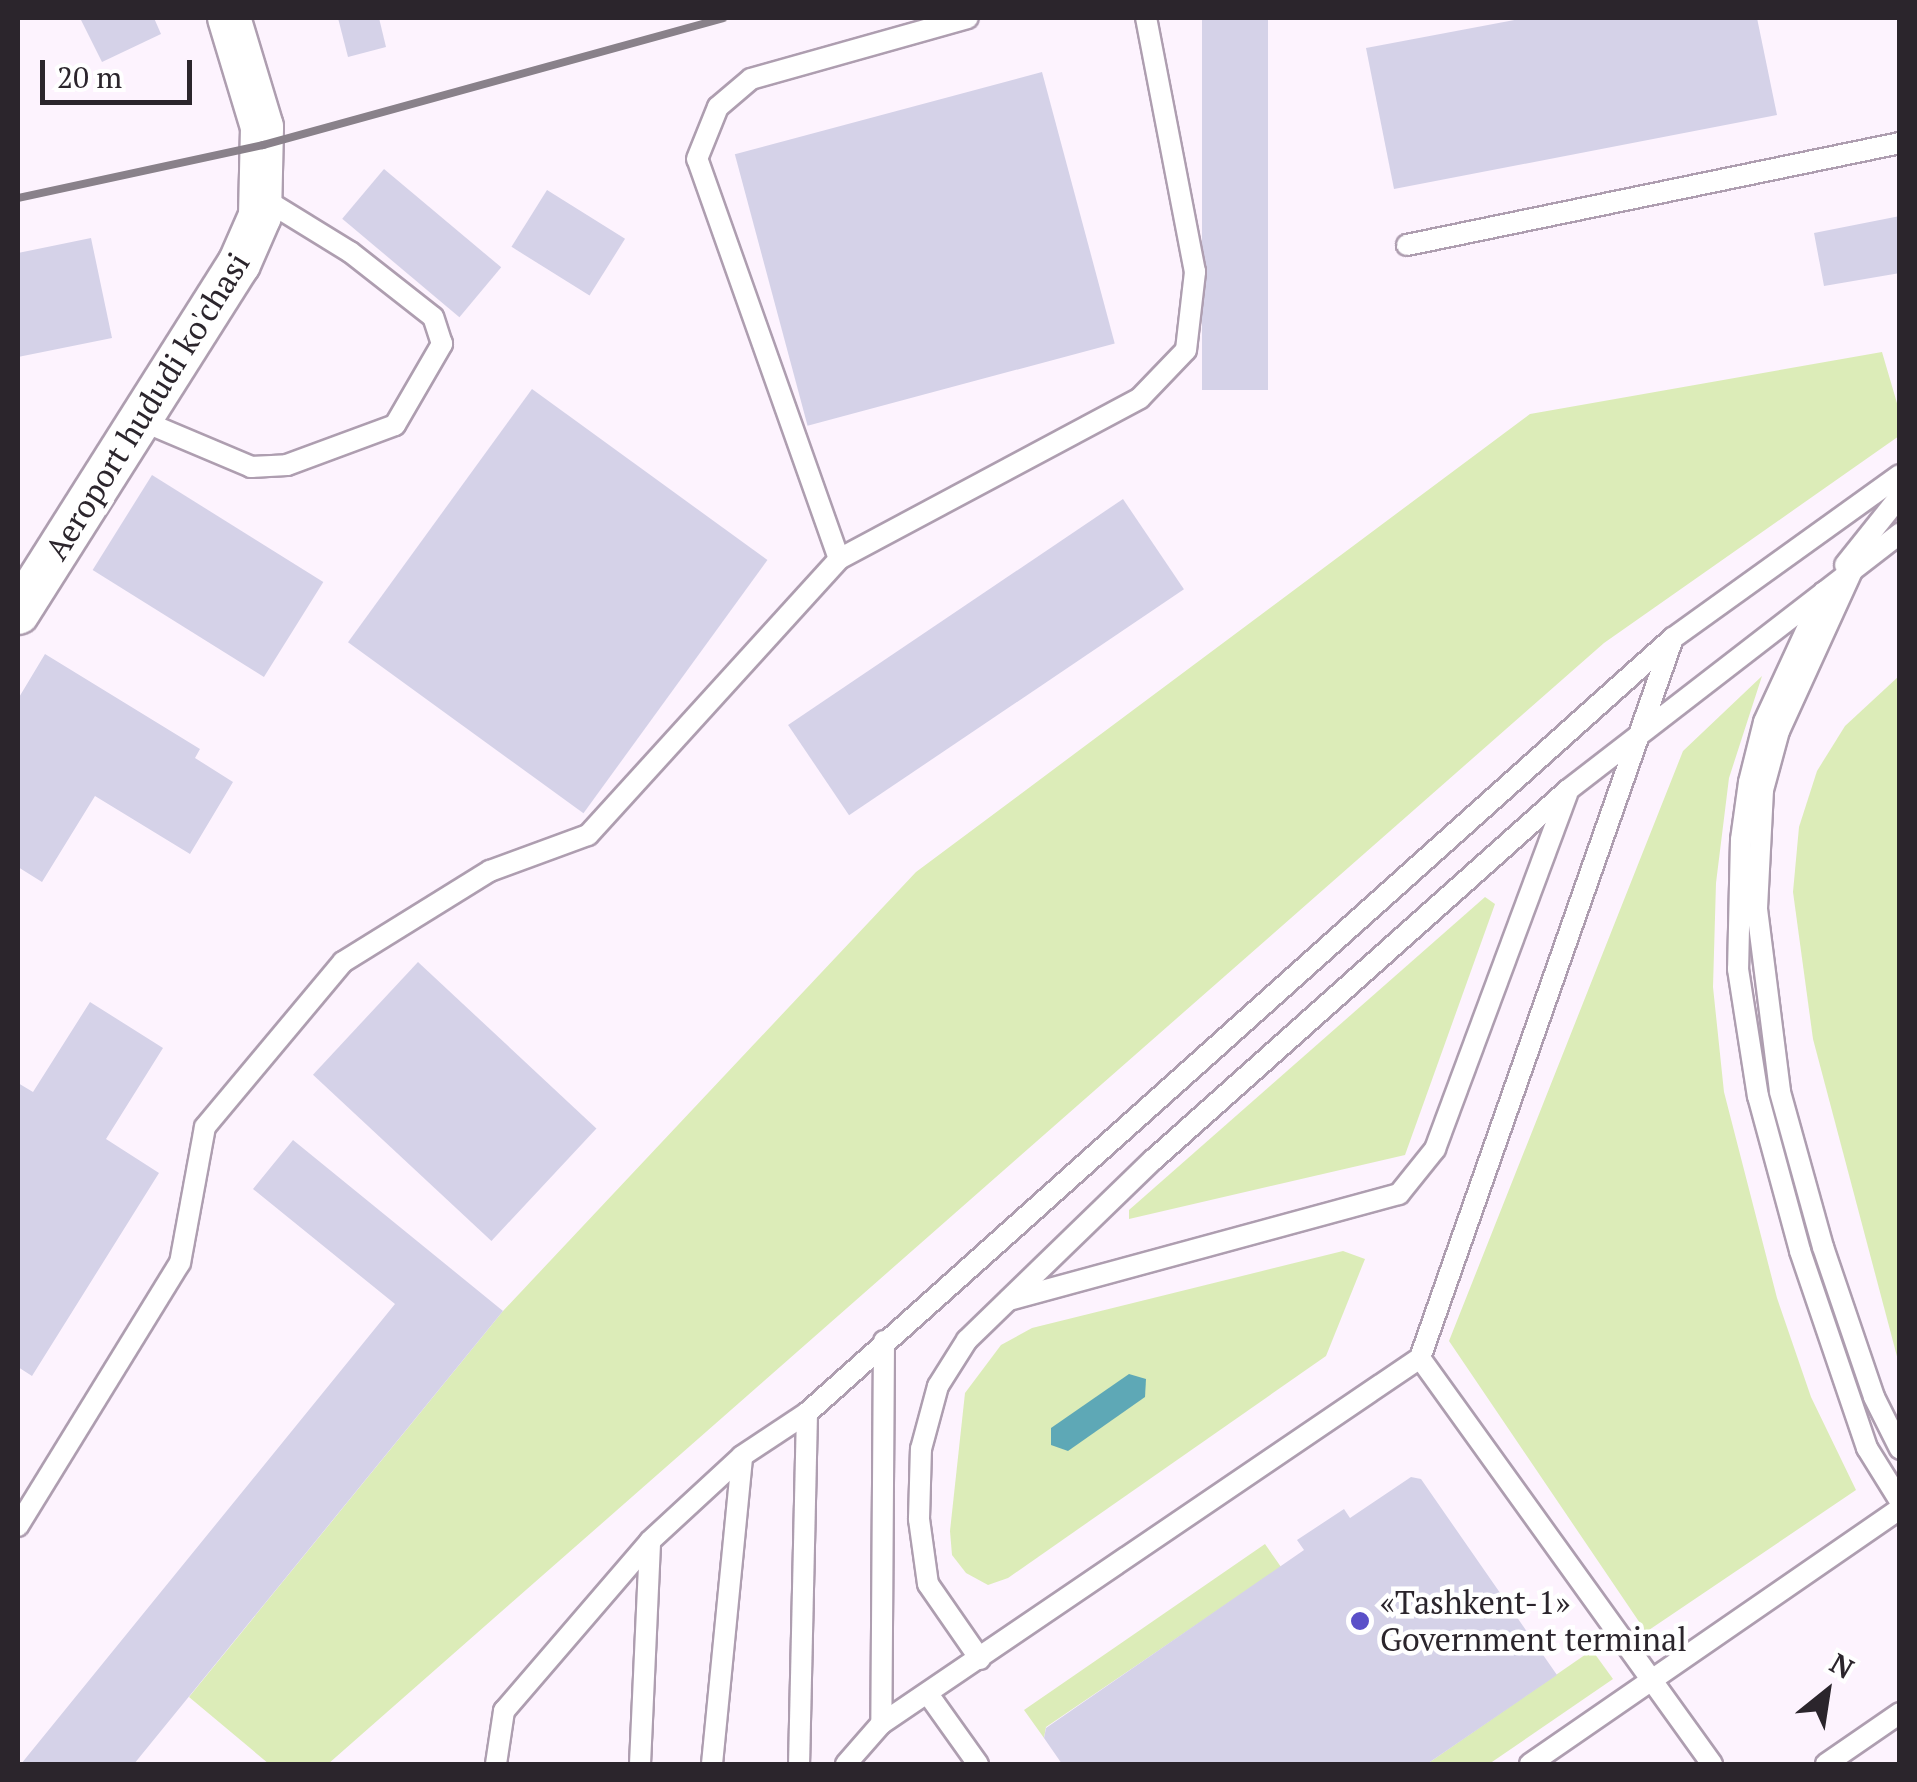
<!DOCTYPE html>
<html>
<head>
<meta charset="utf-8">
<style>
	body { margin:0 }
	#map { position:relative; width:1917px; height:1782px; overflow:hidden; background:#fdf3fe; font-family:"PT Serif",serif }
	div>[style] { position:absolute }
	.green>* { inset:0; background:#dcecb8 }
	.water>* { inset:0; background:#5ea8b6 }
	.building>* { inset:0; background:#d5d2e8; transform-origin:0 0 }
	.roads { filter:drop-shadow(2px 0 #ae9eb0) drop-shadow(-2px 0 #ae9eb0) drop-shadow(0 2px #ae9eb0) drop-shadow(0 -2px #ae9eb0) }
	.lane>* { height:20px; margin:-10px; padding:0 10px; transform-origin:10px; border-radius:10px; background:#fff }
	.street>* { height:42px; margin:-21px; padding:0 21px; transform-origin:21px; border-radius:21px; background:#fff }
	.rail>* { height:8px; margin:-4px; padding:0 4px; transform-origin:4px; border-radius:4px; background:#89818a }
	.dots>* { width:28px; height:28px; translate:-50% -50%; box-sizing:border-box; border:5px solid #fff; border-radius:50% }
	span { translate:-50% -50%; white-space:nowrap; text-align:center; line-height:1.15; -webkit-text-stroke:9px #fff; paint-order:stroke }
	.street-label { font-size:32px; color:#2b252c }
	.poi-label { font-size:32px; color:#2b252c }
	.left { translate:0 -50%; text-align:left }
	.frame { position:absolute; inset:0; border:20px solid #2b252c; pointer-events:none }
	.north { position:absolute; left:1777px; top:1642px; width:100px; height:100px; -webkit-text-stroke:8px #fff; paint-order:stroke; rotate:30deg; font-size:28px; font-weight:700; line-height:40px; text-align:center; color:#2b252c }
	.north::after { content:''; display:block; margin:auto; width:35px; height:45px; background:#2b252c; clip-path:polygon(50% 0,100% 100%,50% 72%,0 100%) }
	.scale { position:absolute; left:40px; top:60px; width:152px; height:45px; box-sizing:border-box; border:5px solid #2b252c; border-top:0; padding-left:12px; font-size:30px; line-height:35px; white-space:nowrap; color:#2b252c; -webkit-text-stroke:8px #fff; paint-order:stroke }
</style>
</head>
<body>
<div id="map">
	<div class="green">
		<i style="clip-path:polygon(1882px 352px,1899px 410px,1899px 436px,1604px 643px,328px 1764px,269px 1764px,189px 1697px,503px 1311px,916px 872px,1530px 414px)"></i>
		<i style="clip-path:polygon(1762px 676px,1729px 778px,1716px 883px,1713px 987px,1724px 1092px,1777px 1298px,1811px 1397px,1856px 1490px,1646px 1632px,1449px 1341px,1683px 751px)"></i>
		<i style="clip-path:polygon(1899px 676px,1899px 1364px,1813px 1039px,1793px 892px,1799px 827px,1817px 771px,1845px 726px)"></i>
		<i style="clip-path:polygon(1485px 897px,1495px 904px,1405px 1155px,1129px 1219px,1129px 1210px)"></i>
		<i style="clip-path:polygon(1343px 1251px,1365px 1259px,1326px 1356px,1008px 1578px,988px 1585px,966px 1573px,952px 1555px,950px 1531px,965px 1393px,1001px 1345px,1032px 1328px)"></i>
		<i style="clip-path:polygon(1265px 1544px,1281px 1567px,1046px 1727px,1044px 1738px,1024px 1710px)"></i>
		<i style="clip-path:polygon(1592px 1650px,1613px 1679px,1489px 1764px,1427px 1764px)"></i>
	</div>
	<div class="water">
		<i style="clip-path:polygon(1129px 1374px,1146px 1379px,1145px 1397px,1068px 1451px,1051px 1445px,1051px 1428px)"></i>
	</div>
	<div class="building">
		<i style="clip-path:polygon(80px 18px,154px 18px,161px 34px,102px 62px)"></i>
		<i style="clip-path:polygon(338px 18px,379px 18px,386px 47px,348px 57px)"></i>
		<i style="left:1202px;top:18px;width:66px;height:372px"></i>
		<i style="clip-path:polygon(1525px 18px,1757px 18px,1777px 115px,1394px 189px,1366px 48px)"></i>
		<i style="left:1042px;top:72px;width:281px;height:318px;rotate:75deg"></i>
		<i style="left:384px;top:169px;width:153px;height:65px;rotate:40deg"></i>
		<i style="left:547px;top:190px;width:92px;height:67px;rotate:32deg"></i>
		<i style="clip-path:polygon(1900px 216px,1900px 273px,1824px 286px,1814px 233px)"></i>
		<i style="clip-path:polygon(91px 238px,112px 338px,18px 357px,18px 253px)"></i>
		<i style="left:532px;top:389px;width:291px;height:313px;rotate:36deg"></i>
		<i style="left:152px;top:475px;width:202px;height:112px;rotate:32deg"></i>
		<i style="left:1123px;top:499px;width:109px;height:404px;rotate:56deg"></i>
		<i style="clip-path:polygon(45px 654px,200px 749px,195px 758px,233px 782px,190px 854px,95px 796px,42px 882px,18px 867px,18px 699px)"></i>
		<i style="left:418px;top:962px;width:244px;height:154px;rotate:43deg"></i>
		<i style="clip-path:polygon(90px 1002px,163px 1048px,106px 1139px,159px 1173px,32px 1376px,18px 1367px,18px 1083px,33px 1092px)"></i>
		<i style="clip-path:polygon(293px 1140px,503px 1311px,134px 1764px,21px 1764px,395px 1304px,253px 1189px)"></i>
		<i style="clip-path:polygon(1411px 1477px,1421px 1479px,1557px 1675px,1427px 1764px,1062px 1764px,1044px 1738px,1046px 1728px,1304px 1550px,1297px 1540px,1344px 1509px,1350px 1518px)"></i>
	</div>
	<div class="roads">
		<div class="lane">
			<i style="left:1407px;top:245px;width:503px;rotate:-11.69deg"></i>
			<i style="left:140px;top:420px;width:121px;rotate:22.9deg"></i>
			<i style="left:251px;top:467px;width:36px;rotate:-3deg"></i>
			<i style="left:287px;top:465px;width:115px;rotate:-20.3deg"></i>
			<i style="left:395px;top:425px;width:94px;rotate:-59.9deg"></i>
			<i style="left:442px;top:344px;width:28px;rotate:-108deg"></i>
			<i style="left:433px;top:317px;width:105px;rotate:-141.9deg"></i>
			<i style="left:350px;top:252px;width:101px;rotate:-148.4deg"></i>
			<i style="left:839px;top:559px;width:424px;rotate:-109.5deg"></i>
			<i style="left:697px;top:159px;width:56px;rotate:-68deg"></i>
			<i style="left:718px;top:107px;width:43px;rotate:-40.3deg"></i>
			<i style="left:751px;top:79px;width:225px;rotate:-15.7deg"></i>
			<i style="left:1845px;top:565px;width:88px;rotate:-51.4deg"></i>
			<i style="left:1852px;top:571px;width:176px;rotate:114.5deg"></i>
			<i style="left:1779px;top:731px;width:61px;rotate:105.2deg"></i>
			<i style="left:1763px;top:790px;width:119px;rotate:92.9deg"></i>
			<i style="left:1757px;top:909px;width:184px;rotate:82.8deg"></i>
			<i style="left:1780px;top:1092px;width:161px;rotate:74.5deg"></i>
			<i style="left:1823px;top:1247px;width:158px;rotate:71.2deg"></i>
			<i style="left:1874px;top:1397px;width:58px;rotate:63.4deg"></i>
			<i style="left:1824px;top:592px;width:143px;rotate:114.8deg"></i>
			<i style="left:1764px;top:722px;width:62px;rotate:104deg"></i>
			<i style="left:1749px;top:782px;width:59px;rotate:97.9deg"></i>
			<i style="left:1741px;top:840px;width:129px;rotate:91.3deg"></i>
			<i style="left:1738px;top:969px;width:129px;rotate:81.1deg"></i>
			<i style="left:1758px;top:1096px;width:161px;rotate:74.8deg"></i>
			<i style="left:1800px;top:1251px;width:208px;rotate:71.2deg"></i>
			<i style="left:1867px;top:1448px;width:62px;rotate:58.1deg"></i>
			<i style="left:1009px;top:1300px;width:404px;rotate:-15.2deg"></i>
			<i style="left:1399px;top:1194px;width:58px;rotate:-51.3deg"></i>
			<i style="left:1435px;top:1149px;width:379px;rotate:-69.6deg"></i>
			<i style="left:884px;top:1341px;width:383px;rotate:90.4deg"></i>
			<i style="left:881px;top:1724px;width:652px;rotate:-34.18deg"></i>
			<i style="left:1420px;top:1358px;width:763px;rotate:-70.64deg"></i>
			<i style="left:1420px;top:1358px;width:500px;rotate:54.28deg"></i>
			<i style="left:807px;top:1413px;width:1162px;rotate:-41.83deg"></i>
			<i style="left:1673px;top:638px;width:279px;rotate:-35.7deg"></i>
			<i style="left:18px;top:1526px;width:309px;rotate:-58.4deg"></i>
			<i style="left:180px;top:1263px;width:138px;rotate:-79.6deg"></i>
			<i style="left:205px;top:1127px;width:215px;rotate:-50.1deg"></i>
			<i style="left:343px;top:962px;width:173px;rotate:-31.8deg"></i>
			<i style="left:490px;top:871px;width:104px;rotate:-20.2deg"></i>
			<i style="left:588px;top:835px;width:373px;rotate:-47.7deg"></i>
			<i style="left:839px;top:559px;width:341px;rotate:-28.1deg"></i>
			<i style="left:1140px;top:398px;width:66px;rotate:-46.2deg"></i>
			<i style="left:1186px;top:350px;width:79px;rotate:-83.4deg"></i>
			<i style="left:1195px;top:272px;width:259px;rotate:-100.9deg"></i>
			<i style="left:980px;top:1659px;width:91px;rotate:-124.7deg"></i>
			<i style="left:928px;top:1584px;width:66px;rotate:-97.9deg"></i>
			<i style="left:919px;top:1519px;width:70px;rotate:-88.4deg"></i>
			<i style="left:921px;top:1449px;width:65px;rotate:-74.9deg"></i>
			<i style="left:938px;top:1386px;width:54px;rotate:-57.8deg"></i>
			<i style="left:967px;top:1340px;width:259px;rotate:-44.1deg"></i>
			<i style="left:1153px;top:1160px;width:556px;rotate:-41.72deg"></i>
			<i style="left:1568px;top:790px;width:420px;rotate:-37.7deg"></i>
			<i style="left:928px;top:1694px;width:86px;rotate:54.5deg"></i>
			<i style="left:496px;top:1764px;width:54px;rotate:-81.4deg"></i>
			<i style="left:504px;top:1711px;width:224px;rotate:-49.3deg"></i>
			<i style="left:640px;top:1764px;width:223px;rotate:-87.4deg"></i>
			<i style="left:650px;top:1541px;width:125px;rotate:-42.7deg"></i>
			<i style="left:712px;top:1764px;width:309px;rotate:-84.4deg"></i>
			<i style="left:742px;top:1456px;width:78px;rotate:-33.5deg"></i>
			<i style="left:807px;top:1413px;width:351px;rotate:91.3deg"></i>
			<i style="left:846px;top:1764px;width:53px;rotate:-48.8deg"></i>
			<i style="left:1530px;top:1764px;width:449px;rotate:-34.6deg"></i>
			<i style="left:1826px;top:1764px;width:90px;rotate:-34.6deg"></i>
		</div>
		<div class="street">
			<i style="left:18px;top:613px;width:413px;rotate:-57.7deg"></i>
			<i style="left:239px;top:264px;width:52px;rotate:-66.4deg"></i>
			<i style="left:260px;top:216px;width:89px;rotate:-88.7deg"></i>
			<i style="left:262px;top:127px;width:114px;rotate:-106.8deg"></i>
		</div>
	</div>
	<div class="rail">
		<i style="left:18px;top:198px;width:251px;rotate:-12.2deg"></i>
		<i style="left:263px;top:145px;width:477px;rotate:-15.4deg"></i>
	</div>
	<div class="dots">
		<i style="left:1360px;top:1621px;background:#5b50c8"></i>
	</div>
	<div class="street-label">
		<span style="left:147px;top:406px;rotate:-58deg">Aeroport hududi ko'chasi</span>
	</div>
	<div class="poi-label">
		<span class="left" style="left:1380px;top:1621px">«Tashkent-1»<br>Government terminal</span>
	</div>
	<div class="frame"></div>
	<div class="north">N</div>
	<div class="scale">20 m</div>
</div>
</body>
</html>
